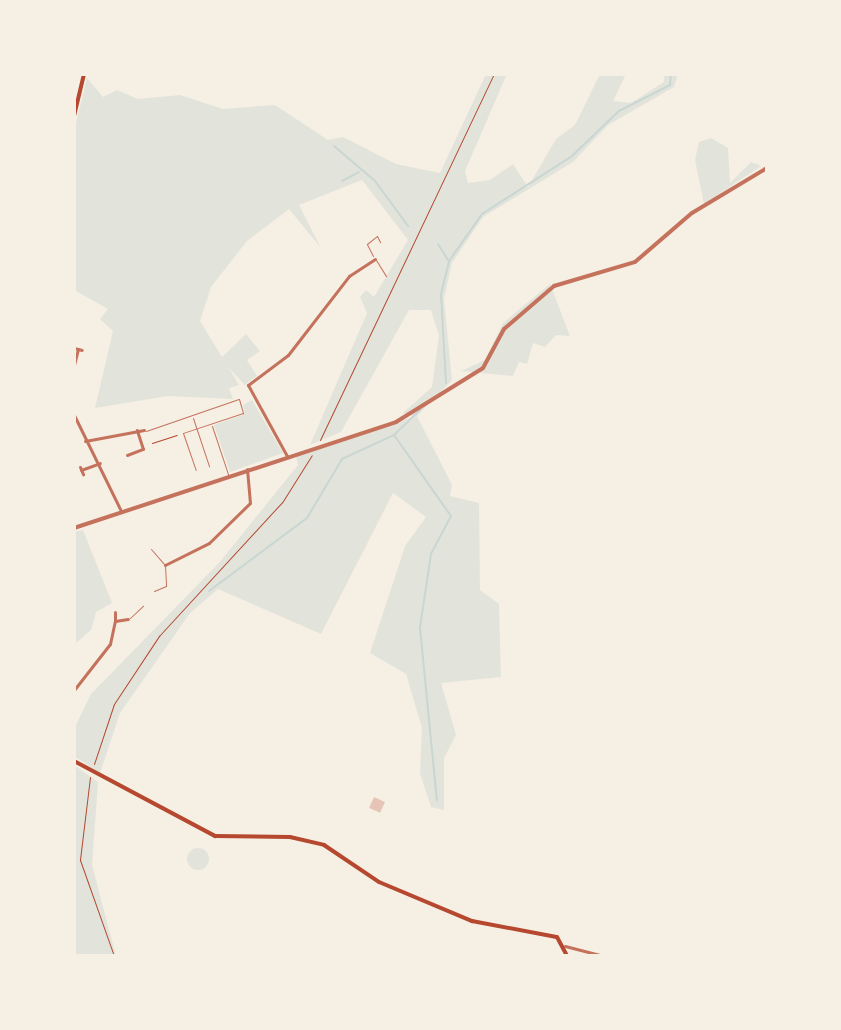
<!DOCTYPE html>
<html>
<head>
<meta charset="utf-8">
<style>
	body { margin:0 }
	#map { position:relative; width:841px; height:1030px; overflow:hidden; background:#f6efe4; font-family:"Varela Round",sans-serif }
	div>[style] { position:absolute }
	.green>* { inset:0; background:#e2e4dc }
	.round { border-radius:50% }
	.stream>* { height:2px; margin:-1px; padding:0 1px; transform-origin:1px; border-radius:1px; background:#c9d6d2 }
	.building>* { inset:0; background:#e6c5b7; transform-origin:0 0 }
	.path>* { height:1px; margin:-0.5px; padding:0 0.5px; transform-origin:0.5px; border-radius:0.5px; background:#b5482f }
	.service>* { height:1px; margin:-0.5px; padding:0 0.5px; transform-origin:0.5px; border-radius:0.5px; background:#c5725c }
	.minor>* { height:3px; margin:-1.5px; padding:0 1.5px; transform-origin:1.5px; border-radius:1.5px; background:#c5725c }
	.tertiary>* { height:4px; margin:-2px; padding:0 2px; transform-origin:2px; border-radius:2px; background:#c5725c }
	.secondary>* { height:4px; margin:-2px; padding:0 2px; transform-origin:2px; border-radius:2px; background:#b5482f }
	span { translate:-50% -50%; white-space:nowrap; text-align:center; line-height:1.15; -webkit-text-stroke:8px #f6efe4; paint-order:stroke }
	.frame { position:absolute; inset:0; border:76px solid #f6efe4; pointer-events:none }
</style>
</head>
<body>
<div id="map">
	<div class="green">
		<i style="clip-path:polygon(486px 74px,507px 74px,465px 171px,468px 183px,490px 180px,513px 164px,528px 187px,556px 139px,575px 125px,600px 74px,626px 74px,613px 101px,631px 103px,664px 82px,664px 74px,678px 74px,674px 87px,608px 125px,573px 162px,483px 217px,452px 263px,444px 299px,452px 380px,417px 416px,452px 485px,450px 496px,479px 503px,480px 590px,499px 604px,501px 677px,441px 683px,456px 735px,444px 758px,444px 810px,431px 807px,420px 773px,422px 728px,406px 674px,370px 653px,405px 546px,426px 517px,393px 493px,321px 634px,218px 589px,190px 613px,120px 713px,100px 773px,74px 756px,74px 729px,91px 694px,219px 563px,298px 465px,296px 457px,415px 416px,403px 413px,432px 387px,439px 336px,431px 310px,409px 310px,341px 432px,310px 445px,367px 313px,360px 297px,366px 290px,374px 297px,408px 240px,362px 180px,299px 205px,321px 248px,289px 209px,247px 241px,211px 287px,200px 321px,222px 357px,246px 334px,260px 351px,247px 360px,257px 376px,245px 385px,229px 368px,239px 385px,229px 388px,233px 399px,168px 396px,95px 408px,113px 331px,100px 319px,108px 309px,74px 290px,74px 131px,87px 78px,103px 97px,117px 90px,138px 99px,180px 95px,223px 109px,275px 105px,328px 140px,343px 137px,396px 164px,440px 173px)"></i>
		<i style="clip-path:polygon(711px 138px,728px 148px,730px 183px,751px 162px,761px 166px,704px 204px,695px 160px,699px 142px)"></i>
		<i style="clip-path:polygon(550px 284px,570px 336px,556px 335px,545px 347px,533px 343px,527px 364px,519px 362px,513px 376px,461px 371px,485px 360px,503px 323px)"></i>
		<i style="clip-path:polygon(252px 400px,283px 453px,230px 472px,214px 425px,245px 414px,243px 405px)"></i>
		<i style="clip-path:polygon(83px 530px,112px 603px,96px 612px,91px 630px,74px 645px,74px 532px)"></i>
		<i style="clip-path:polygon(74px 765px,98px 782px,92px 865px,116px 956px,74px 956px)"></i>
		<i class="round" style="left:187px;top:848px;width:22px;height:22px"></i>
	</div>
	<div class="stream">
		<i style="left:334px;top:146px;width:54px;rotate:40.5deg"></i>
		<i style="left:375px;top:181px;width:56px;rotate:53.7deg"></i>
		<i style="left:342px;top:181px;width:19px;rotate:-28deg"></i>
		<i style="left:438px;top:244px;width:19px;rotate:58deg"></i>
		<i style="left:446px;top:383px;width:89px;rotate:-93.2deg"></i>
		<i style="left:441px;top:294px;width:34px;rotate:-76deg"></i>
		<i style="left:449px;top:261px;width:57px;rotate:-54.9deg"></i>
		<i style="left:482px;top:214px;width:107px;rotate:-32.8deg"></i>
		<i style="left:572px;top:156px;width:65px;rotate:-43.8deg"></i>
		<i style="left:619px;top:111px;width:57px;rotate:-27deg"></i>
		<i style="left:670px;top:85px;width:11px;rotate:-85deg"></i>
		<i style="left:394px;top:435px;width:99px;rotate:54.9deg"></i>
		<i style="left:451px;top:516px;width:43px;rotate:117.8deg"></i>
		<i style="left:431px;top:554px;width:75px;rotate:98.5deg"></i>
		<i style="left:420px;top:628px;width:173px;rotate:84.4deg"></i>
		<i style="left:209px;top:591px;width:122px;rotate:-36.7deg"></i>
		<i style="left:307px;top:518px;width:69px;rotate:-59.3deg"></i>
		<i style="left:342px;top:459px;width:57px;rotate:-24.8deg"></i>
		<i style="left:394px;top:435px;width:37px;rotate:-44deg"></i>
	</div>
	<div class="building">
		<i style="left:374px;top:797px;width:12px;height:12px;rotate:24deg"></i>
	</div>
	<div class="path">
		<i style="left:320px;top:440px;width:405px;rotate:-64.6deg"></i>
		<i style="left:152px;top:443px;width:26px;rotate:-18deg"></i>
		<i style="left:94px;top:764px;width:63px;rotate:-71.6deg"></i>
		<i style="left:114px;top:704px;width:82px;rotate:-56.5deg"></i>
		<i style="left:159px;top:636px;width:183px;rotate:-47.4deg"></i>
		<i style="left:283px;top:501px;width:54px;rotate:-57.8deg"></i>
		<i style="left:90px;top:777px;width:84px;rotate:96.9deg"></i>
		<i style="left:80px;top:860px;width:102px;rotate:70.5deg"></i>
	</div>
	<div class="service">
		<i style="left:373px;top:256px;width:13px;rotate:-117deg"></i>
		<i style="left:367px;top:244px;width:13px;rotate:-39deg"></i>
		<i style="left:377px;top:236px;width:7px;rotate:63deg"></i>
		<i style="left:376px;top:260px;width:19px;rotate:58deg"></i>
		<i style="left:193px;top:418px;width:51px;rotate:71.6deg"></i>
		<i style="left:212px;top:426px;width:51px;rotate:71.6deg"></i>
		<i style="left:146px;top:431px;width:98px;rotate:-19deg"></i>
		<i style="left:239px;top:399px;width:15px;rotate:74deg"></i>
		<i style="left:243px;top:413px;width:63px;rotate:161.6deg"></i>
		<i style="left:183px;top:433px;width:39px;rotate:71deg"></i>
		<i style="left:151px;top:549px;width:21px;rotate:49deg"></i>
		<i style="left:165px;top:565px;width:21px;rotate:87deg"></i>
		<i style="left:166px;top:586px;width:13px;rotate:157deg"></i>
		<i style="left:130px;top:618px;width:18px;rotate:-43deg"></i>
	</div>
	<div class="minor">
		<i style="left:74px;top:348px;width:8px;rotate:14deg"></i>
		<i style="left:74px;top:365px;width:16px;rotate:-76deg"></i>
		<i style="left:74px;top:415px;width:107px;rotate:63.9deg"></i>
		<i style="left:85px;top:441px;width:60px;rotate:-10.6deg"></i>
		<i style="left:127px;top:455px;width:17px;rotate:-21deg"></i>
		<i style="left:143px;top:449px;width:20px;rotate:-108deg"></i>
		<i style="left:287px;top:456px;width:81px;rotate:-118.8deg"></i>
		<i style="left:248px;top:385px;width:50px;rotate:-36.9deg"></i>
		<i style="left:288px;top:355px;width:100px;rotate:-52.3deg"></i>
		<i style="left:349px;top:276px;width:31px;rotate:-33deg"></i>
		<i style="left:80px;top:467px;width:8px;rotate:67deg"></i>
		<i style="left:81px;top:470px;width:20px;rotate:-20deg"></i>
		<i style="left:165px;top:565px;width:49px;rotate:-26.6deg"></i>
		<i style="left:209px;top:543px;width:57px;rotate:-44.3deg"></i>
		<i style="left:250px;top:503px;width:34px;rotate:-95deg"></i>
		<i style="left:115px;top:612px;width:9px;rotate:90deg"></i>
		<i style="left:74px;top:690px;width:58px;rotate:-52deg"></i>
		<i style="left:110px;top:644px;width:24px;rotate:-78deg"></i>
		<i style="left:115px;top:621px;width:13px;rotate:-9deg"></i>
		<i style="left:565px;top:946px;width:40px;rotate:14.4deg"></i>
	</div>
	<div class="tertiary">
		<i style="left:74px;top:528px;width:339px;rotate:-18.2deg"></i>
		<i style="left:396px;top:422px;width:102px;rotate:-31.8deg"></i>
		<i style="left:483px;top:368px;width:44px;rotate:-61.7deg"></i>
		<i style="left:504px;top:329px;width:66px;rotate:-40.7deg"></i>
		<i style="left:554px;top:286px;width:84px;rotate:-16.5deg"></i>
		<i style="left:635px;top:262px;width:75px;rotate:-40.7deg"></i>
		<i style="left:692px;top:213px;width:87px;rotate:-31deg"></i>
	</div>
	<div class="secondary">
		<i style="left:74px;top:116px;width:43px;rotate:-76.6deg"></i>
		<i style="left:74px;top:761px;width:160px;rotate:28deg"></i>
		<i style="left:215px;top:836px;width:75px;rotate:0.8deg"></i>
		<i style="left:290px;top:837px;width:35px;rotate:13deg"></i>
		<i style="left:324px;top:845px;width:66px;rotate:33.9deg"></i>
		<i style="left:379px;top:882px;width:101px;rotate:22.8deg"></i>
		<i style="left:472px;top:921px;width:86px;rotate:10.7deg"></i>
		<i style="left:557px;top:937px;width:21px;rotate:62deg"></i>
	</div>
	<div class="frame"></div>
</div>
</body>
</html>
